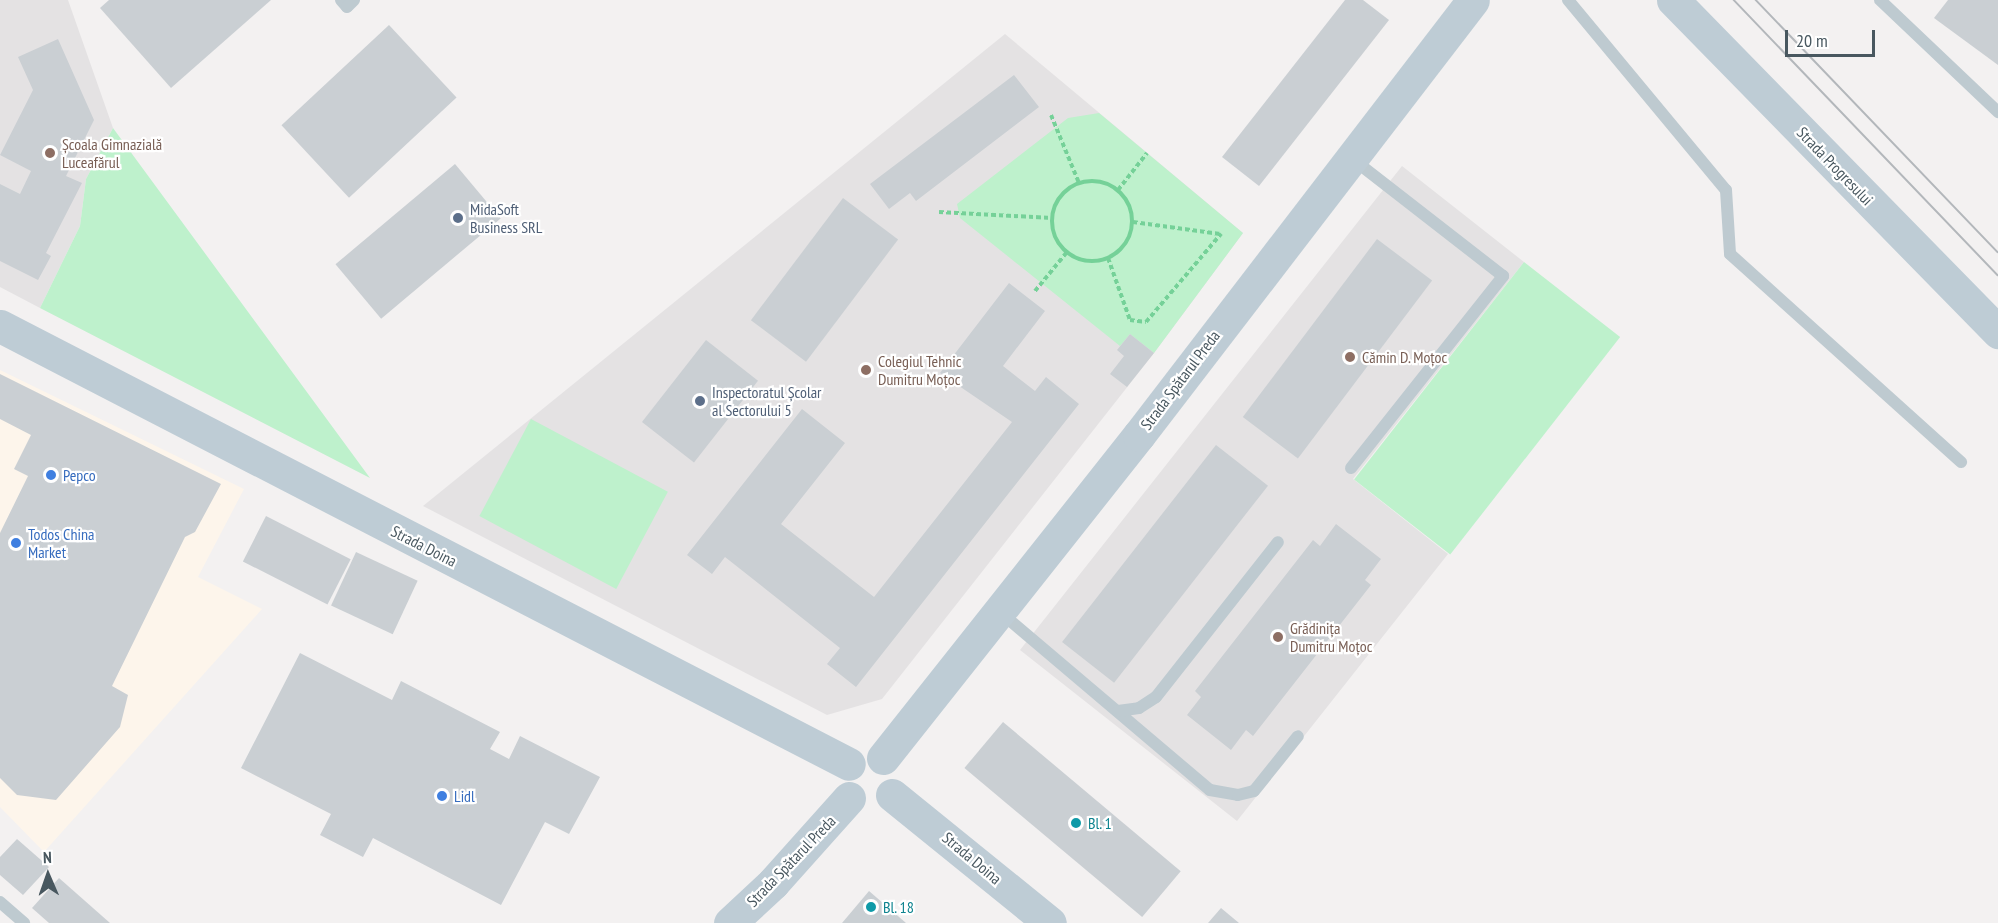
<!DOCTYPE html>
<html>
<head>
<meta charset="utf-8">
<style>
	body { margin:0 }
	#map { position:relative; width:1998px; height:923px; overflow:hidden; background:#f3f1f1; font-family:"PT Sans Narrow",sans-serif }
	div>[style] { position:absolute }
	.commercial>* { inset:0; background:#fdf5eb }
	.education>* { inset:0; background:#e4e2e3 }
	.green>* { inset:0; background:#bef1cc; transform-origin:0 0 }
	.building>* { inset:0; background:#cacfd3; transform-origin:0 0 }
	.path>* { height:4px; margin-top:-2px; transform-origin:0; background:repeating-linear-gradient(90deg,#75d198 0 4.5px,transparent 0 7.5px) }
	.path>.ring { margin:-2px; padding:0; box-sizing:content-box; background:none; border:4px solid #75d198; border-radius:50% }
	.lane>* { height:12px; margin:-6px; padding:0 6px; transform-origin:6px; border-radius:6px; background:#becad0 }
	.secondary>* { height:33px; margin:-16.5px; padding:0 16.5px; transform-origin:16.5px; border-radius:16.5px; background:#beccd5 }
	.tram>* { height:1.5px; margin:-0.75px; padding:0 0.75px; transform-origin:0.75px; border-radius:0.75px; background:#b3b7bb }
	.dots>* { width:16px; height:16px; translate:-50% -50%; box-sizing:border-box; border:3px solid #fff; border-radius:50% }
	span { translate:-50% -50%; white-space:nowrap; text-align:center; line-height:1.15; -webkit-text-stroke:4.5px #fff; paint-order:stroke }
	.education-label { font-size:16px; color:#785e54 }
	.left { translate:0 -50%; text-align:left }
	.street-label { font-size:16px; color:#48575f }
	.service-label { font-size:16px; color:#4e5e75 }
	.shop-label { font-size:16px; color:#366cbe }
	.culture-label { font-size:16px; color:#0d838f }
	.north { position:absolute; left:18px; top:845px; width:60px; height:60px; -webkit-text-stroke:4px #fff; paint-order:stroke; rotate:358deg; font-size:16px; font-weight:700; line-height:24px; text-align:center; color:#48575f }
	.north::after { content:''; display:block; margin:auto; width:21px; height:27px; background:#48575f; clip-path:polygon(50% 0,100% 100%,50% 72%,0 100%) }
	.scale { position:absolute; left:1785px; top:30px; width:90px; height:27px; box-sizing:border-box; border:3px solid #48575f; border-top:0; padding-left:8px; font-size:18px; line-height:21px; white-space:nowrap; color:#48575f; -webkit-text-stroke:4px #fff; paint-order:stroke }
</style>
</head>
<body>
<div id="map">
	<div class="commercial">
		<i style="clip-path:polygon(0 370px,244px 489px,198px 577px,262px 609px,44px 852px,0 807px)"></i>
	</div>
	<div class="education">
		<i style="clip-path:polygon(0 0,68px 0,113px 128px,86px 179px,80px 226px,40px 308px,0 287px)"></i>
		<i style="clip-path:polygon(1005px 34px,1243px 233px,1154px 353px,882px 699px,827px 715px,423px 506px)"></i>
		<i style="clip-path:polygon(1402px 166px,1524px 262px,1353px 479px,1448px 554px,1237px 821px,1020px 650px)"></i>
	</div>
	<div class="green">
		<i style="clip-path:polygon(1099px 113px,1243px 233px,1154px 353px,1130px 334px,1120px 346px,960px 218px,957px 204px,1068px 118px)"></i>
		<i style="clip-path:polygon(113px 128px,370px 478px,40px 308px,80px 226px,86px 179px)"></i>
		<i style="left:1524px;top:262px;width:122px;height:276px;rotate:38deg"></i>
		<i style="left:531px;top:419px;width:155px;height:110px;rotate:28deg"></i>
	</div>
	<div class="building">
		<i style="clip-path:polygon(109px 0,271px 0,171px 88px,100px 8px)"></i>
		<i style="clip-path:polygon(1345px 0,1363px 0,1389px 20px,1259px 186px,1222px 157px)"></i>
		<i style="clip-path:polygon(1948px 0,1998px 0,1998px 65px,1934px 18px)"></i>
		<i style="left:389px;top:25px;width:99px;height:147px;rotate:47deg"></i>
		<i style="clip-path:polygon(58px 39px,94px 120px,66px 176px,82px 183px,46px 253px,51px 256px,38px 280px,0 261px,0 184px,20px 194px,31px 171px,0 155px,33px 90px,18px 57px)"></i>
		<i style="clip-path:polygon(1014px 75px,1039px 107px,916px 201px,910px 193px,889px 209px,870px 184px)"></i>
		<i style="left:455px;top:164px;width:71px;height:156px;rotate:50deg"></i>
		<i style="left:843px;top:198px;width:69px;height:153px;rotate:37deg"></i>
		<i style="left:1377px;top:239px;width:69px;height:223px;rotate:37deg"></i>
		<i style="clip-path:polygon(1009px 283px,1045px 311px,1003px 366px,1035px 391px,1046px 377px,1079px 404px,856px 687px,827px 664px,840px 648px,725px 557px,712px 574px,687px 555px,802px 409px,845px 443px,781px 524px,874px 597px,1012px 422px,940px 373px)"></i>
		<i style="clip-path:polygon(1130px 334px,1154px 353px,1127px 387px,1110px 374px,1124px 356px,1117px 350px)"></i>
		<i style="left:706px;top:340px;width:66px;height:104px;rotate:38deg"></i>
		<i style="clip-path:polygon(0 374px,221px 484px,195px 532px,185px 537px,112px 686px,128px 695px,120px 727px,56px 800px,17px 795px,0 778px,0 533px,28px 476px,14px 469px,31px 435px,0 419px)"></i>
		<i style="left:1216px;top:445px;width:66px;height:250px;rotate:38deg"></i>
		<i style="left:266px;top:516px;width:95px;height:51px;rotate:27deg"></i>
		<i style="clip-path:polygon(1336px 524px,1381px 559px,1365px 580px,1371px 585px,1253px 736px,1246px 730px,1231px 750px,1187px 715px,1201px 697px,1195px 691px,1313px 540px,1320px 546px)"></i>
		<i style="left:356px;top:552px;width:68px;height:59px;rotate:25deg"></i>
		<i style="clip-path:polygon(300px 653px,392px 700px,401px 681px,500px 732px,490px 749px,509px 759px,520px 736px,600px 777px,569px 834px,545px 822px,501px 905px,373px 838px,363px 857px,320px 835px,331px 814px,241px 768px)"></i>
		<i style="left:1003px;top:722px;width:232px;height:60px;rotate:40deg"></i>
		<i style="clip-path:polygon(17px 839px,49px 867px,23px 895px,0 875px,0 857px)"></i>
		<i style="clip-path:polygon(59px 878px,110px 923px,49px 923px,32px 908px)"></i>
		<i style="clip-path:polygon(869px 891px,906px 923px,842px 923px)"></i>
		<i style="clip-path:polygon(1221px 908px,1239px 923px,1208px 923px)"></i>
	</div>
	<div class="path">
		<i style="left:1051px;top:115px;width:74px;rotate:67.6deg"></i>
		<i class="ring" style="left:1052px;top:181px;width:76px;height:76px"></i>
		<i style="left:1118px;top:190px;width:47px;rotate:-51.9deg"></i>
		<i style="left:939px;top:212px;width:113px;rotate:3deg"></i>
		<i style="left:1133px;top:222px;width:88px;rotate:7.9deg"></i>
		<i style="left:1108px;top:258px;width:66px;rotate:70.5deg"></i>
		<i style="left:1130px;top:320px;width:16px;rotate:7deg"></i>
		<i style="left:1146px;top:322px;width:116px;rotate:-49.6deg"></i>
		<i style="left:1035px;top:291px;width:50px;rotate:-50.6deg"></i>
	</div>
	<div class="lane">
		<i style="left:341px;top:0;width:9px;rotate:49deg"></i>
		<i style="left:347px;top:7px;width:10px;rotate:-45deg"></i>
		<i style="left:1568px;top:0;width:247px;rotate:50.3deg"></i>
		<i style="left:1726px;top:190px;width:64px;rotate:86.4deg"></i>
		<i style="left:1730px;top:254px;width:311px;rotate:42deg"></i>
		<i style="left:1880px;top:0;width:163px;rotate:43.5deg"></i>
		<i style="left:1351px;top:468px;width:245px;rotate:-51.6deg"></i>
		<i style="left:1503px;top:276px;width:189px;rotate:-142.1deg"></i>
		<i style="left:1000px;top:612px;width:275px;rotate:40.3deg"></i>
		<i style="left:1210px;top:790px;width:28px;rotate:10deg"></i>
		<i style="left:1238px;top:795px;width:16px;rotate:-14deg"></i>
		<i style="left:1254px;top:791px;width:70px;rotate:-51.3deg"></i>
		<i style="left:1118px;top:711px;width:21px;rotate:-8deg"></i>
		<i style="left:1139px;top:708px;width:20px;rotate:-33deg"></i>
		<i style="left:1156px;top:697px;width:197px;rotate:-51.8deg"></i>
		<i style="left:0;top:902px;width:32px;rotate:41deg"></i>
	</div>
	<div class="secondary">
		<i style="left:1673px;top:0;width:465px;rotate:45.6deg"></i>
		<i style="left:0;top:326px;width:955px;rotate:27.29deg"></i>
		<i style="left:883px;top:758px;width:412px;rotate:-51.6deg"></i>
		<i style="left:1139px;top:435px;width:548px;rotate:-52.48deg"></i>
		<i style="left:892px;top:795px;width:203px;rotate:39deg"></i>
		<i style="left:730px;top:923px;width:59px;rotate:-42.9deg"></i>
		<i style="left:773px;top:883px;width:114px;rotate:-48.2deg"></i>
	</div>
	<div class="tram">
		<i style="left:1734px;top:0;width:381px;rotate:46.2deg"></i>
		<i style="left:1756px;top:0;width:349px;rotate:46.2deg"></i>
	</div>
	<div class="dots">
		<i style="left:50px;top:153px;background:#8d6e63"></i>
		<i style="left:458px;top:218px;background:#5c6f8a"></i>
		<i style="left:1350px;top:357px;background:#8d6e63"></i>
		<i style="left:866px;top:370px;background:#8d6e63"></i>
		<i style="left:700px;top:401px;background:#5c6f8a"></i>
		<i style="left:51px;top:475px;background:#3f7fe0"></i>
		<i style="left:16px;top:543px;background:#3f7fe0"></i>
		<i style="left:1278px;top:637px;background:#8d6e63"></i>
		<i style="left:442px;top:796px;background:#3f7fe0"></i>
		<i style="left:1076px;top:823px;background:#0f9aa8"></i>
		<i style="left:871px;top:907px;background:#0f9aa8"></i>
	</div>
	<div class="education-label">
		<span class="left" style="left:62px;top:153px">Școala Gimnazială<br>Luceafărul</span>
		<span class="left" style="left:1362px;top:357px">Cămin D. Moțoc</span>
		<span class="left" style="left:878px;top:370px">Colegiul Tehnic<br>Dumitru Moțoc</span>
		<span class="left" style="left:1290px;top:637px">Grădinița<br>Dumitru Moțoc</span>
	</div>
	<div class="street-label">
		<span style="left:1835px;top:166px;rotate:46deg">Strada Progresului</span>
		<span style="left:1180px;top:380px;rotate:-53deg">Strada Spătarul Preda</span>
		<span style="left:424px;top:546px;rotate:27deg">Strada Doina</span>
		<span style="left:972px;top:858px;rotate:40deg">Strada Doina</span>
		<span style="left:791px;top:861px;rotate:-46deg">Strada Spătarul Preda</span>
	</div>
	<div class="service-label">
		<span class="left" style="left:470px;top:218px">MidaSoft<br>Business SRL</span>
		<span class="left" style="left:712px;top:401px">Inspectoratul Școlar<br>al Sectorului 5</span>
	</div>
	<div class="shop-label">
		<span class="left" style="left:63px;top:475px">Pepco</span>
		<span class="left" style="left:28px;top:543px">Todos China<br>Market</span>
		<span class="left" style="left:454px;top:796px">Lidl</span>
	</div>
	<div class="culture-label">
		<span class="left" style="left:1088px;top:823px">Bl. 1</span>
		<span class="left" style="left:883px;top:907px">Bl. 18</span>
	</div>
	<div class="north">N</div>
	<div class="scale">20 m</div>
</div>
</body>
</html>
